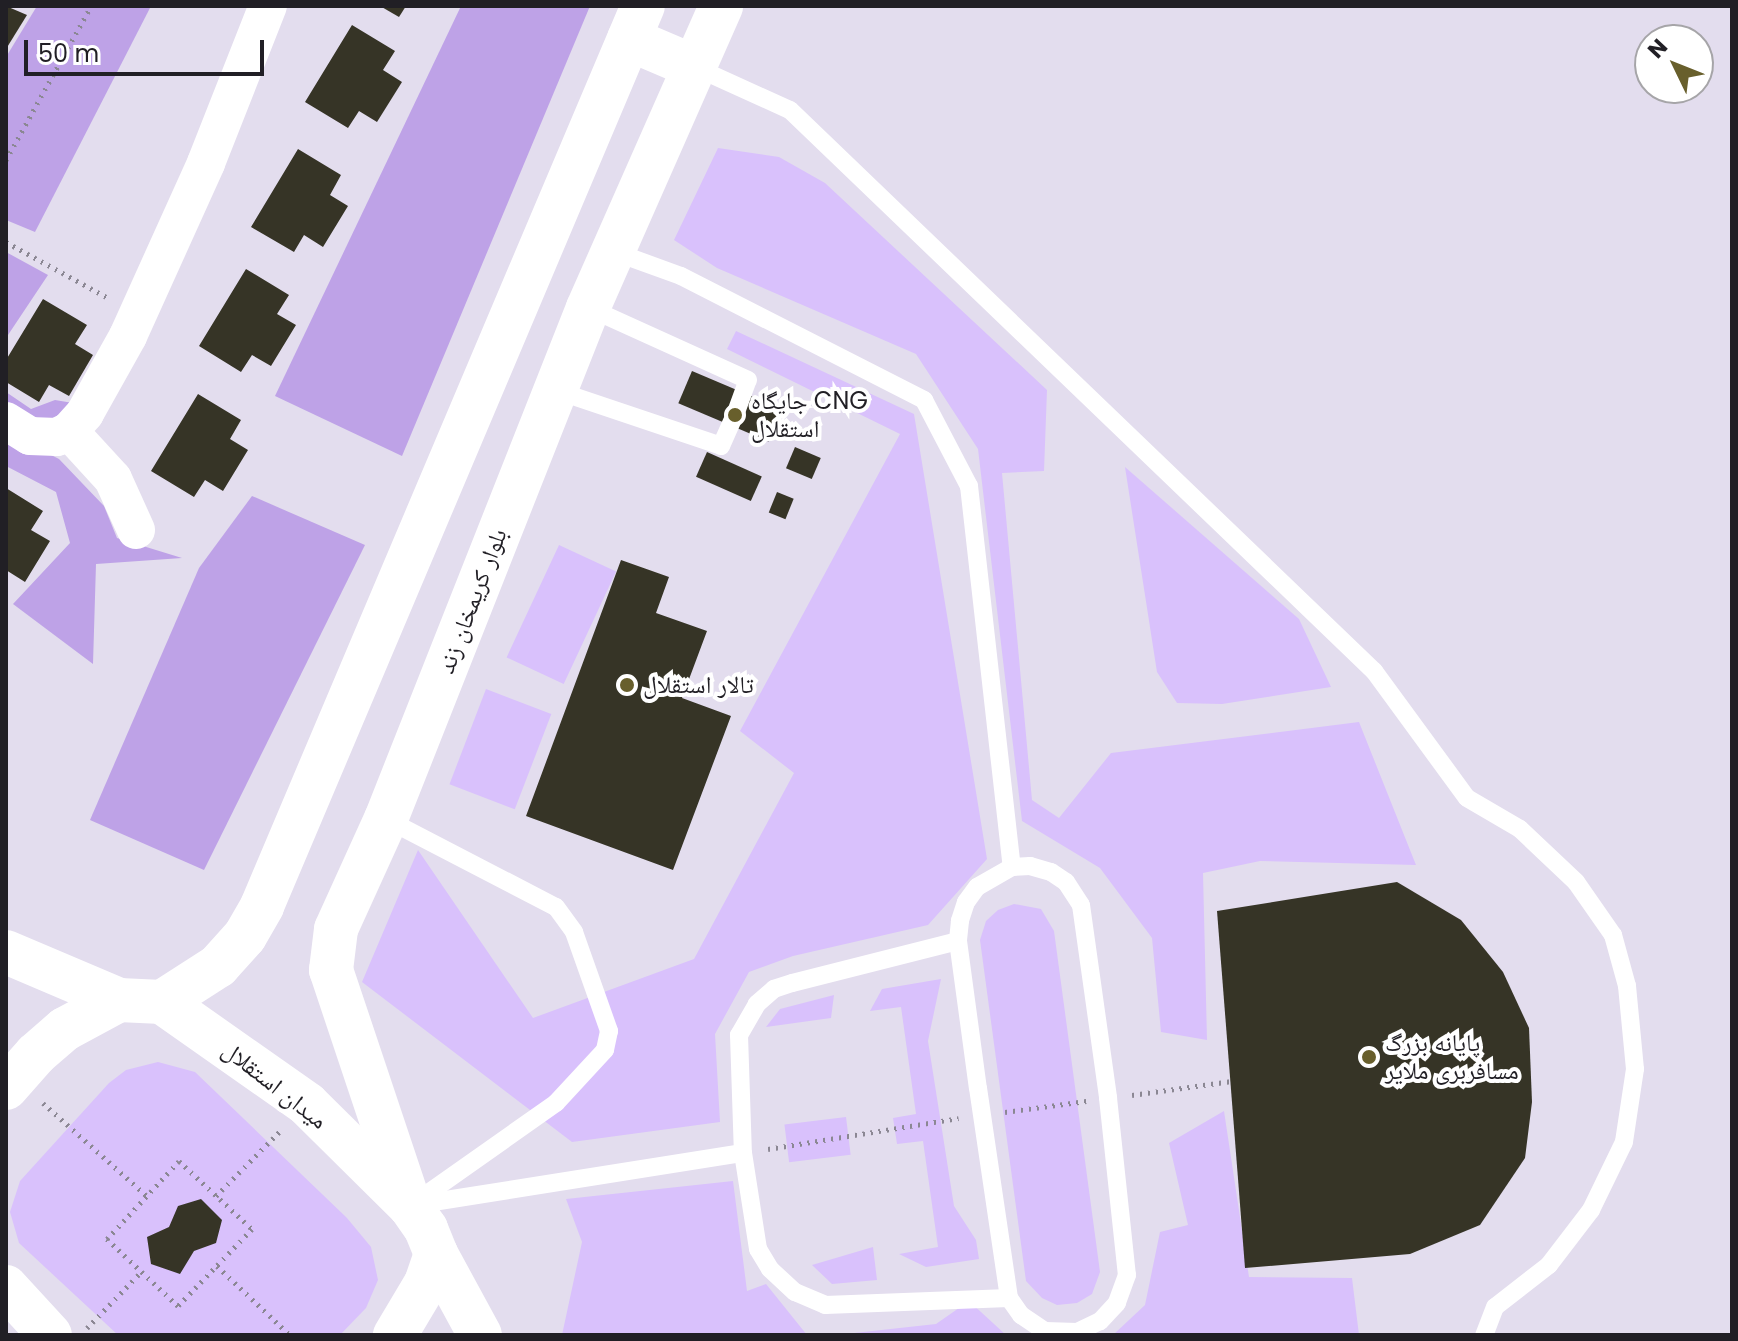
<!DOCTYPE html>
<html>
<head>
<meta charset="utf-8">
<style>
	body { margin:0 }
	#map { position:relative; width:1738px; height:1341px; overflow:hidden; background:#e3ddee; font-family:Poppins,"Noto Naskh Arabic",sans-serif }
	div>[style] { position:absolute }
	.green>* { inset:0; background:#d9c1fc; transform-origin:0 0 }
	.forest>* { inset:0; background:#bea2e7 }
	.building>* { inset:0; background:#363426; transform-origin:0 0 }
	.path>* { height:5px; margin-top:-2.5px; transform-origin:0; background:repeating-linear-gradient(90deg,#8b8793 0 2px,transparent 0 8px) }
	.lane>* { height:18px; margin:-9px; padding:0 9px; transform-origin:9px; border-radius:9px; background:#fff }
	.street>* { height:38px; margin:-19px; padding:0 19px; transform-origin:19px; border-radius:19px; background:#fff }
	.secondary>* { height:44px; margin:-22px; padding:0 22px; transform-origin:22px; border-radius:22px; background:#fff }
	.primary>* { height:44px; margin:-22px; padding:0 22px; transform-origin:22px; border-radius:22px; background:#fff }
	.highway>* { height:44px; margin:-22px; padding:0 22px; transform-origin:22px; border-radius:22px; background:#fff }
	.dots>* { width:22px; height:22px; translate:-50% -50%; box-sizing:border-box; border:4px solid #fff; border-radius:50% }
	span { translate:-50% -50%; white-space:nowrap; text-align:center; line-height:1.15; -webkit-text-stroke:8px #fff; paint-order:stroke }
	.poi-label { font-size:24px; color:#211f25 }
	.left { translate:0 -50%; text-align:left }
	.street-label { font-size:24px; color:#211f25 }
	.frame { position:absolute; inset:0; border:8px solid #211f25; pointer-events:none }
	.north { position:absolute; left:1634px; top:24px; width:80px; height:80px; box-sizing:border-box; background:#fff; border:2px solid #a6a5a8; border-radius:50%; rotate:313deg; font-size:22px; font-weight:700; line-height:32px; text-align:center; color:#211f25 }
	.north::after { content:''; display:block; margin:auto; width:28px; height:36px; background:#685f2c; clip-path:polygon(50% 0,100% 100%,50% 72%,0 100%) }
	.scale { position:absolute; left:24px; top:40px; width:240px; height:36px; box-sizing:border-box; border:4px solid #211f25; border-top:0; padding-left:10px; font-size:24px; line-height:28px; white-space:nowrap; color:#211f25; -webkit-text-stroke:6px #fff; paint-order:stroke }
</style>
</head>
<body>
<div id="map">
	<div class="green">
		<i style="clip-path:polygon(718px 148px,779px 157px,825px 183px,1047px 390px,1044px 471px,1002px 473px,1032px 800px,1059px 818px,1111px 753px,1359px 722px,1416px 865px,1260px 861px,1203px 873px,1207px 1040px,1161px 1032px,1152px 938px,1100px 868px,1022px 821px,978px 449px,916px 354px,717px 268px,674px 240px)"></i>
		<i style="clip-path:polygon(736px 331px,914px 414px,987px 859px,928px 925px,793px 956px,749px 972px,715px 1034px,720px 1122px,572px 1142px,362px 982px,418px 850px,533px 1018px,694px 959px,794px 773px,740px 731px,900px 434px,727px 349px)"></i>
		<i style="clip-path:polygon(1125px 467px,1299px 619px,1331px 687px,1222px 704px,1177px 703px,1157px 672px)"></i>
		<i style="left:559px;top:545px;width:63px;height:124px;rotate:25deg"></i>
		<i style="left:486px;top:689px;width:70px;height:102px;rotate:21deg"></i>
		<i style="clip-path:polygon(1014px 904px,1041px 909px,1054px 931px,1100px 1272px,1092px 1294px,1077px 1303px,1057px 1305px,1042px 1298px,1026px 1281px,980px 940px,986px 921px,998px 910px)"></i>
		<i style="clip-path:polygon(941px 979px,928px 1041px,954px 1206px,976px 1240px,979px 1259px,926px 1267px,899px 1254px,938px 1247px,923px 1141px,897px 1144px,893px 1118px,916px 1114px,901px 1007px,870px 1011px,882px 989px)"></i>
		<i style="clip-path:polygon(834px 995px,831px 1018px,766px 1027px,780px 1009px)"></i>
		<i style="clip-path:polygon(158px 1062px,195px 1072px,347px 1218px,371px 1247px,378px 1280px,366px 1308px,340px 1335px,118px 1335px,19px 1243px,10px 1212px,20px 1181px,109px 1083px,126px 1070px)"></i>
		<i style="clip-path:polygon(1224px 1111px,1249px 1277px,1352px 1278px,1359px 1335px,1113px 1335px,1145px 1305px,1160px 1232px,1188px 1225px,1169px 1143px)"></i>
		<i style="left:846px;top:1117px;width:38px;height:62px;rotate:83deg"></i>
		<i style="clip-path:polygon(733px 1181px,747px 1291px,766px 1284px,807px 1335px,562px 1335px,582px 1242px,566px 1199px)"></i>
		<i style="clip-path:polygon(873px 1247px,877px 1280px,832px 1284px,812px 1265px)"></i>
		<i style="clip-path:polygon(969px 1301px,1006px 1335px,836px 1335px,936px 1324px)"></i>
	</div>
	<div class="forest">
		<i style="clip-path:polygon(37px 6px,151px 6px,35px 232px,6px 220px,6px 57px)"></i>
		<i style="clip-path:polygon(461px 6px,590px 6px,402px 456px,275px 396px)"></i>
		<i style="clip-path:polygon(6px 252px,48px 275px,6px 338px)"></i>
		<i style="clip-path:polygon(6px 392px,31px 409px,55px 400px,73px 403px,59px 419px,34px 422px,6px 407px)"></i>
		<i style="clip-path:polygon(6px 432px,59px 459px,104px 506px,117px 538px,182px 558px,96px 564px,93px 664px,13px 604px,70px 543px,56px 492px,6px 466px)"></i>
		<i style="clip-path:polygon(252px 496px,365px 545px,204px 870px,90px 820px,199px 568px)"></i>
	</div>
	<div class="building">
		<i style="clip-path:polygon(6px 6px,27px 15px,6px 49px)"></i>
		<i style="clip-path:polygon(380px 6px,406px 6px,399px 17px)"></i>
		<i style="clip-path:polygon(352px 25px,395px 51px,383px 70px,402px 82px,377px 122px,359px 111px,348px 128px,305px 102px)"></i>
		<i style="clip-path:polygon(298px 149px,341px 175px,330px 195px,348px 206px,323px 247px,304px 235px,294px 252px,251px 227px)"></i>
		<i style="clip-path:polygon(246px 269px,289px 295px,277px 314px,296px 325px,271px 366px,252px 355px,241px 372px,199px 346px)"></i>
		<i style="clip-path:polygon(43px 299px,87px 325px,75px 344px,93px 355px,69px 396px,49px 385px,39px 402px,6px 382px,6px 360px)"></i>
		<i style="left:692px;top:371px;width:98px;height:35px;rotate:23deg"></i>
		<i style="clip-path:polygon(198px 394px,241px 420px,230px 439px,248px 450px,223px 491px,205px 480px,194px 497px,151px 471px)"></i>
		<i style="left:795px;top:447px;width:28px;height:23px;rotate:23deg"></i>
		<i style="left:707px;top:452px;width:60px;height:27px;rotate:24deg"></i>
		<i style="clip-path:polygon(6px 488px,43px 511px,31px 530px,50px 541px,25px 582px,6px 570px)"></i>
		<i style="left:777px;top:492px;width:18px;height:22px;rotate:22deg"></i>
		<i style="clip-path:polygon(621px 560px,669px 577px,656px 613px,707px 631px,682px 698px,731px 716px,673px 870px,526px 816px)"></i>
		<i style="clip-path:polygon(1397px 882px,1461px 920px,1503px 972px,1529px 1028px,1532px 1102px,1525px 1158px,1480px 1225px,1410px 1254px,1245px 1268px,1217px 911px)"></i>
		<i style="clip-path:polygon(201px 1199px,222px 1220px,216px 1243px,194px 1251px,180px 1274px,151px 1264px,147px 1237px,169px 1227px,178px 1206px)"></i>
	</div>
	<div class="path">
		<i style="left:6px;top:160px;width:176px;rotate:-61.1deg"></i>
		<i style="left:6px;top:242px;width:119px;rotate:28.7deg"></i>
		<i style="left:1132px;top:1095px;width:101px;rotate:-8deg"></i>
		<i style="left:43px;top:1103px;width:140px;rotate:41.8deg"></i>
		<i style="left:1005px;top:1112px;width:82px;rotate:-7.7deg"></i>
		<i style="left:768px;top:1149px;width:193px;rotate:-9.2deg"></i>
		<i style="left:179px;top:1161px;width:100px;rotate:43deg"></i>
		<i style="left:252px;top:1229px;width:107px;rotate:133.9deg"></i>
		<i style="left:178px;top:1306px;width:98px;rotate:-136.7deg"></i>
		<i style="left:107px;top:1239px;width:106px;rotate:-47.3deg"></i>
		<i style="left:216px;top:1196px;width:91px;rotate:-45.4deg"></i>
		<i style="left:217px;top:1266px;width:100px;rotate:43.4deg"></i>
		<i style="left:87px;top:1328px;width:79px;rotate:-46deg"></i>
	</div>
	<div class="lane">
		<i style="left:695px;top:67px;width:104px;rotate:24.4deg"></i>
		<i style="left:790px;top:110px;width:810px;rotate:43.85deg"></i>
		<i style="left:1374px;top:671px;width:157px;rotate:53.8deg"></i>
		<i style="left:1467px;top:798px;width:61px;rotate:30.3deg"></i>
		<i style="left:1520px;top:829px;width:77px;rotate:43.4deg"></i>
		<i style="left:1576px;top:882px;width:65px;rotate:55.1deg"></i>
		<i style="left:1613px;top:935px;width:53px;rotate:74.6deg"></i>
		<i style="left:1627px;top:986px;width:83px;rotate:84.5deg"></i>
		<i style="left:1635px;top:1069px;width:74px;rotate:98.6deg"></i>
		<i style="left:1624px;top:1142px;width:76px;rotate:115.9deg"></i>
		<i style="left:1591px;top:1210px;width:69px;rotate:127.4deg"></i>
		<i style="left:1549px;top:1265px;width:68px;rotate:142.1deg"></i>
		<i style="left:1495px;top:1307px;width:30px;rotate:111deg"></i>
		<i style="left:612px;top:251px;width:73px;rotate:19.9deg"></i>
		<i style="left:681px;top:276px;width:273px;rotate:27deg"></i>
		<i style="left:924px;top:400px;width:97px;rotate:62.4deg"></i>
		<i style="left:969px;top:486px;width:383px;rotate:83.6deg"></i>
		<i style="left:1012px;top:867px;width:18px;rotate:-3deg"></i>
		<i style="left:1030px;top:866px;width:22px;rotate:16deg"></i>
		<i style="left:1051px;top:872px;width:18px;rotate:34deg"></i>
		<i style="left:1066px;top:882px;width:27px;rotate:57deg"></i>
		<i style="left:1081px;top:905px;width:195px;rotate:82deg"></i>
		<i style="left:1108px;top:1098px;width:178px;rotate:83.9deg"></i>
		<i style="left:1127px;top:1275px;width:30px;rotate:110deg"></i>
		<i style="left:1117px;top:1303px;width:25px;rotate:133deg"></i>
		<i style="left:1100px;top:1321px;width:25px;rotate:154deg"></i>
		<i style="left:1077px;top:1332px;width:3px;rotate:90deg"></i>
		<i style="left:555px;top:390px;width:175px;rotate:18.6deg"></i>
		<i style="left:721px;top:446px;width:34px;rotate:-66deg"></i>
		<i style="left:735px;top:415px;width:37px;rotate:-70deg"></i>
		<i style="left:748px;top:380px;width:175px;rotate:-155.6deg"></i>
		<i style="left:386px;top:819px;width:191px;rotate:27.4deg"></i>
		<i style="left:556px;top:907px;width:31px;rotate:54deg"></i>
		<i style="left:574px;top:932px;width:105px;rotate:70.5deg"></i>
		<i style="left:609px;top:1031px;width:19px;rotate:102deg"></i>
		<i style="left:605px;top:1050px;width:72px;rotate:132.8deg"></i>
		<i style="left:556px;top:1103px;width:179px;rotate:144.8deg"></i>
		<i style="left:1012px;top:867px;width:40px;rotate:150.3deg"></i>
		<i style="left:977px;top:887px;width:19px;rotate:126deg"></i>
		<i style="left:966px;top:902px;width:20px;rotate:108deg"></i>
		<i style="left:960px;top:921px;width:20px;rotate:96deg"></i>
		<i style="left:958px;top:941px;width:148px;rotate:82.3deg"></i>
		<i style="left:978px;top:1088px;width:212px;rotate:81.6deg"></i>
		<i style="left:1009px;top:1298px;width:21px;rotate:55deg"></i>
		<i style="left:1021px;top:1315px;width:29px;rotate:34deg"></i>
		<i style="left:1045px;top:1331px;width:32px;rotate:2deg"></i>
		<i style="left:958px;top:941px;width:171px;rotate:165.8deg"></i>
		<i style="left:792px;top:983px;width:19px;rotate:162deg"></i>
		<i style="left:774px;top:989px;width:23px;rotate:139deg"></i>
		<i style="left:757px;top:1004px;width:36px;rotate:120deg"></i>
		<i style="left:739px;top:1035px;width:118px;rotate:88.1deg"></i>
		<i style="left:743px;top:1153px;width:97px;rotate:81.1deg"></i>
		<i style="left:758px;top:1249px;width:23px;rotate:59deg"></i>
		<i style="left:770px;top:1269px;width:34px;rotate:43deg"></i>
		<i style="left:795px;top:1292px;width:33px;rotate:23deg"></i>
		<i style="left:825px;top:1305px;width:184px;rotate:-2.2deg"></i>
		<i style="left:414px;top:1205px;width:333px;rotate:-9deg"></i>
	</div>
	<div class="street">
		<i style="left:6px;top:421px;width:28px;rotate:32deg"></i>
		<i style="left:30px;top:436px;width:27px;rotate:2deg"></i>
		<i style="left:57px;top:437px;width:13px;rotate:-27deg"></i>
		<i style="left:69px;top:431px;width:24px;rotate:-48deg"></i>
		<i style="left:85px;top:413px;width:88px;rotate:-60.8deg"></i>
		<i style="left:128px;top:336px;width:190px;rotate:-65.7deg"></i>
		<i style="left:206px;top:163px;width:169px;rotate:-68.5deg"></i>
		<i style="left:69px;top:431px;width:65px;rotate:47.5deg"></i>
		<i style="left:113px;top:479px;width:56px;rotate:65.7deg"></i>
	</div>
	<div class="secondary">
		<i style="left:629px;top:39px;width:72px;rotate:23deg"></i>
		<i style="left:6px;top:952px;width:123px;rotate:23deg"></i>
	</div>
	<div class="primary">
		<i style="left:162px;top:1002px;width:67px;rotate:-32.7deg"></i>
		<i style="left:218px;top:966px;width:40px;rotate:-48deg"></i>
		<i style="left:245px;top:936px;width:34px;rotate:-60deg"></i>
		<i style="left:262px;top:906px;width:977px;rotate:-67.06deg"></i>
		<i style="left:410px;top:1206px;width:249px;rotate:-108.5deg"></i>
		<i style="left:331px;top:970px;width:41px;rotate:-83deg"></i>
		<i style="left:336px;top:929px;width:121px;rotate:-65.6deg"></i>
		<i style="left:386px;top:819px;width:549px;rotate:-68.43deg"></i>
		<i style="left:588px;top:308px;width:330px;rotate:-66.2deg"></i>
	</div>
	<div class="highway">
		<i style="left:6px;top:1088px;width:45px;rotate:-48.6deg"></i>
		<i style="left:36px;top:1054px;width:38px;rotate:-41deg"></i>
		<i style="left:65px;top:1029px;width:61px;rotate:-28.2deg"></i>
		<i style="left:119px;top:1000px;width:43px;rotate:2.7deg"></i>
		<i style="left:162px;top:1002px;width:177px;rotate:35.1deg"></i>
		<i style="left:307px;top:1104px;width:145px;rotate:44.7deg"></i>
		<i style="left:410px;top:1206px;width:28px;rotate:55deg"></i>
		<i style="left:426px;top:1229px;width:27px;rotate:68deg"></i>
		<i style="left:436px;top:1254px;width:31px;rotate:109deg"></i>
		<i style="left:426px;top:1283px;width:61px;rotate:120.8deg"></i>
		<i style="left:436px;top:1254px;width:92px;rotate:61.5deg"></i>
		<i style="left:6px;top:1287px;width:65px;rotate:47.5deg"></i>
	</div>
	<div class="dots">
		<i style="left:735px;top:415px;background:#685f2c"></i>
		<i style="left:627px;top:685px;background:#685f2c"></i>
		<i style="left:1369px;top:1057px;background:#685f2c"></i>
	</div>
	<div class="poi-label">
		<span class="left" style="left:751px;top:415px">جایگاه CNG<br>استقلال</span>
		<span class="left" style="left:643px;top:685px">تالار استقلال</span>
		<span class="left" style="left:1385px;top:1057px">پایانه بزرگ<br>مسافربری ملایر</span>
	</div>
	<div class="street-label">
		<span style="left:472px;top:601px;rotate:-69deg">بلوار کریمخان زند</span>
		<span style="left:275px;top:1085px;rotate:38deg">میدان استقلال</span>
	</div>
	<div class="frame"></div>
	<div class="north">N</div>
	<div class="scale">50 m</div>
</div>
</body>
</html>
